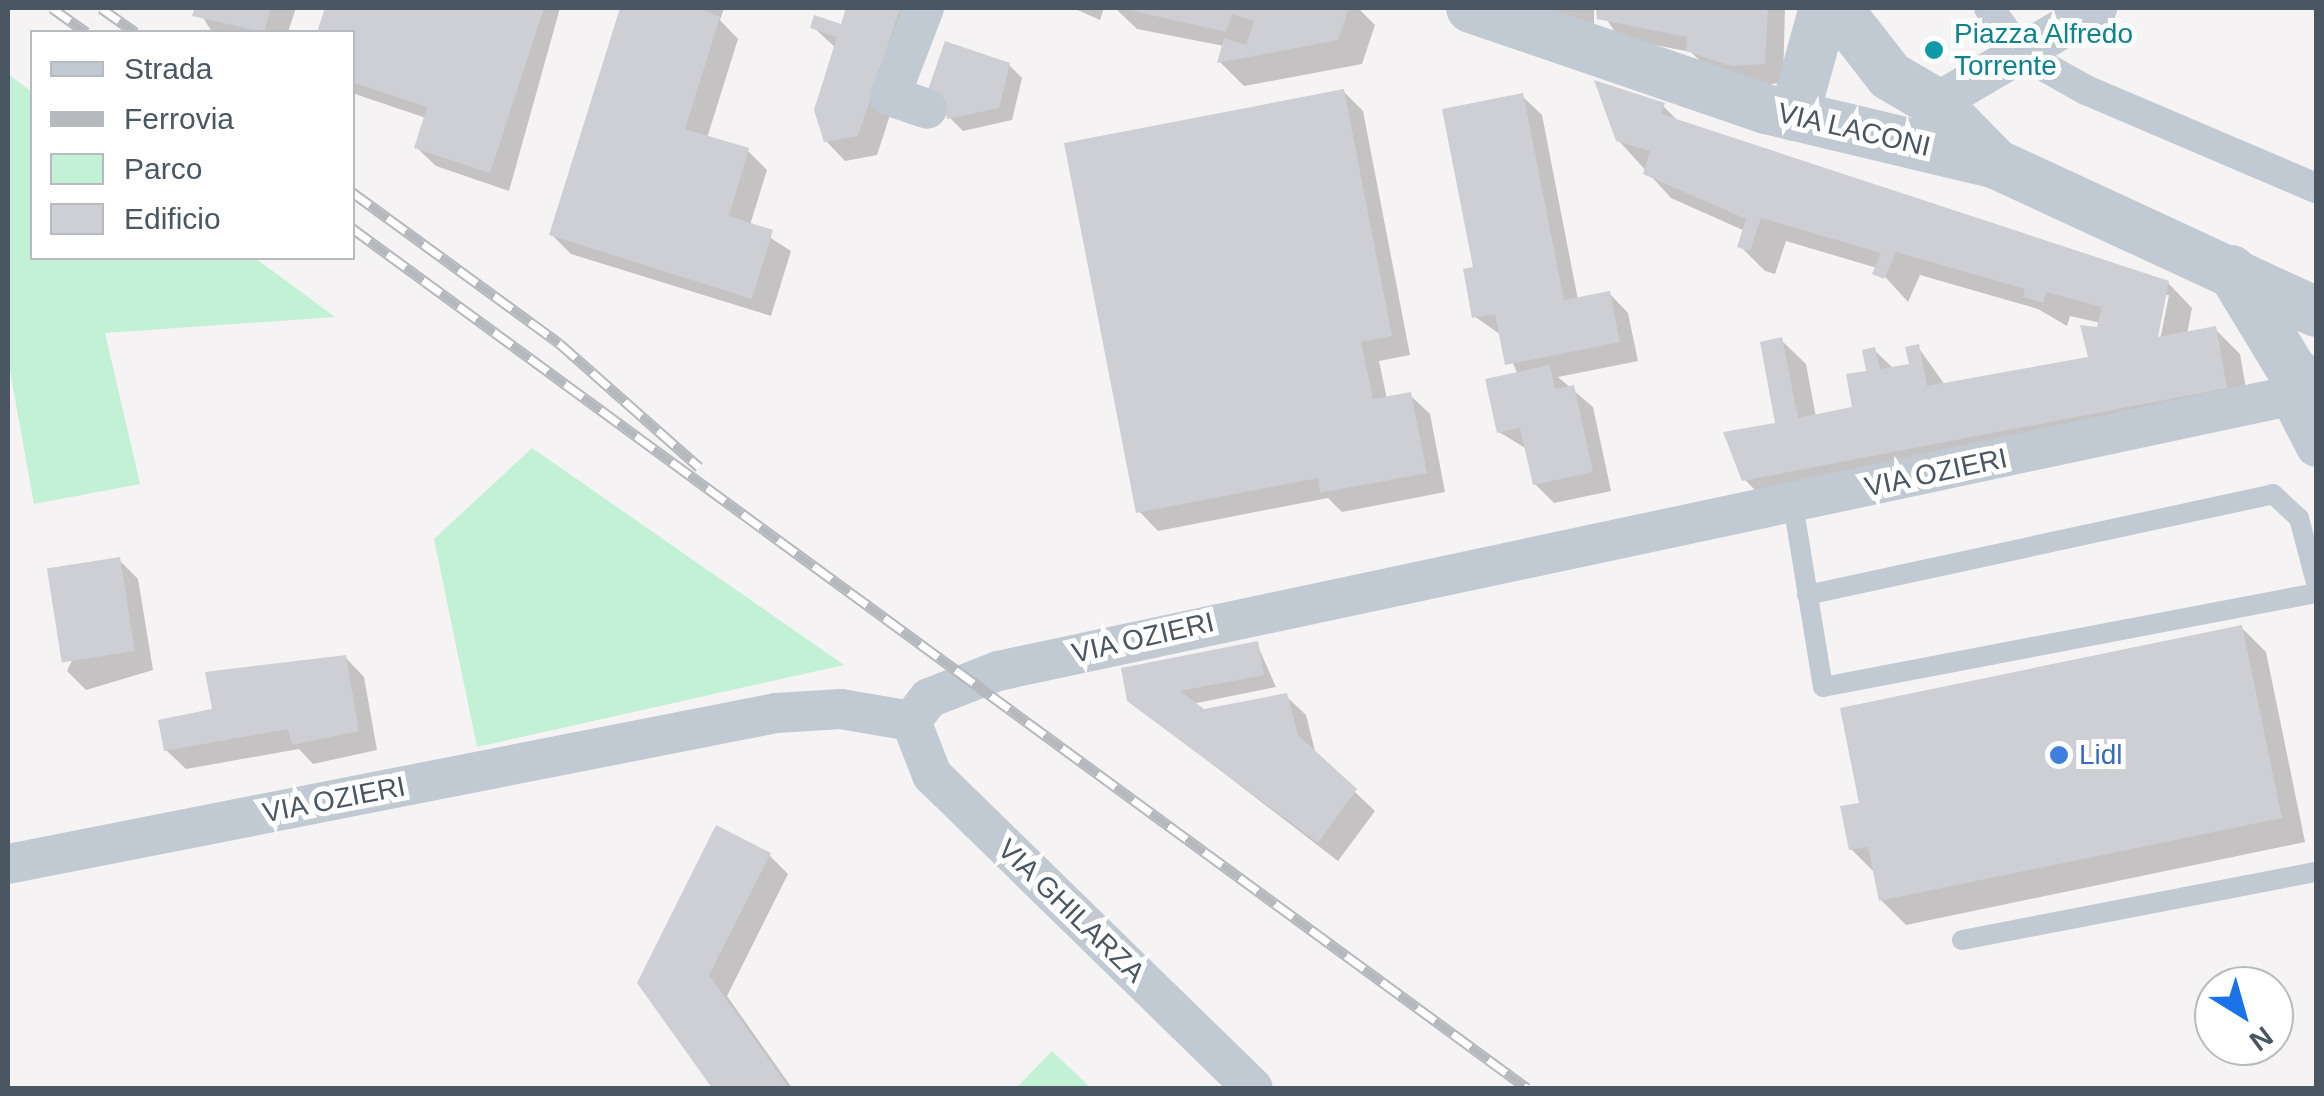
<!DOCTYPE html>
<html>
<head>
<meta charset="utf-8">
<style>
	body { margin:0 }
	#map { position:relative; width:2324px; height:1096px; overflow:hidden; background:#f5f3f3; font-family:Arial,sans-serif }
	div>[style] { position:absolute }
	.green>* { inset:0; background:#c3f1d5 }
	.shadow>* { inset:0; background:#0003 }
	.building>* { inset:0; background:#cdcfd5; transform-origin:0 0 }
	.service>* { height:20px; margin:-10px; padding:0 10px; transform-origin:10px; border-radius:10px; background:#c1cad2 }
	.pedestrian>* { height:30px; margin:-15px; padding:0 15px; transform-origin:15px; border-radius:15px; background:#c1cad2 }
	.minor>* { height:40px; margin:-20px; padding:0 20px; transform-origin:20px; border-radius:20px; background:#c1cad2 }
	.tertiary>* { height:50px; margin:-25px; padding:0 25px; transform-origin:25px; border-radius:25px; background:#c1cad2 }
	.rail>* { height:11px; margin-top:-5.5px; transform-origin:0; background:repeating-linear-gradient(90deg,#fff 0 22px,#b5b8bd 0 44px); box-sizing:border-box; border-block:2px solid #b5b8bd }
	.dots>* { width:28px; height:28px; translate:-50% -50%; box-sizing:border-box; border:5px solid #fff; border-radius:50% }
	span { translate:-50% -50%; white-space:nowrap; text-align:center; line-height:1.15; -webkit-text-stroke:10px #fff; paint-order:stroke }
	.culture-label { font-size:28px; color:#0d838f }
	.left { translate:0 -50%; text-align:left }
	.street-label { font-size:28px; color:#4a5661 }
	.shop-label { font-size:28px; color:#366cbe }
	.frame { position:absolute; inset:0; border:10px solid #4a5661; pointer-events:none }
	.legend { position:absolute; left:30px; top:30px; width:325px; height:230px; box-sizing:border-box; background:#fff; border:2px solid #b7bbc0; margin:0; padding:12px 18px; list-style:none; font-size:30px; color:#4a5661 }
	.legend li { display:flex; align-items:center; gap:20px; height:50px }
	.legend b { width:50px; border:2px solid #b7bbc0 }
	.north { position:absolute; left:2194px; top:966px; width:100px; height:100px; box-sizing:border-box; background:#fff; border:2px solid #b7bbc0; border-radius:50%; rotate:143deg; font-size:28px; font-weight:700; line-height:40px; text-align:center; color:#4a5661 }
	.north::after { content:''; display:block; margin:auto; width:35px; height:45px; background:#1a73e8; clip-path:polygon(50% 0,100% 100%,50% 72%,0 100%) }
</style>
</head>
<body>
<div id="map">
	<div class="green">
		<i style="clip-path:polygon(8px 74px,32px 92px,32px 258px,255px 258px,335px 317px,105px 333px,140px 484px,34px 504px,8px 360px)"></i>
		<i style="clip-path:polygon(532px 448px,844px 665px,477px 747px,434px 539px)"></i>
		<i style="clip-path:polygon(1052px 1051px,1091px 1088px,1016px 1088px)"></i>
	</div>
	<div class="shadow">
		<i style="clip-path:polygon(197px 8px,296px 8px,288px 32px,212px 32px)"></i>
		<i style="clip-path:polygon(328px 8px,560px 8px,509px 191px,436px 166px,416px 147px,426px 118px,352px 93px,352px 32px,320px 32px)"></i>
		<i style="clip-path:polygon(623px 8px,724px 8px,720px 20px,738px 39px,707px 138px,748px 151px,767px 170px,750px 225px,791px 251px,771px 316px,571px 254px,552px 235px)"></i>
		<i style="clip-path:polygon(849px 8px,925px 8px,877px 155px,845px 161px,826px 141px,836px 48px,813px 27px,843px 28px)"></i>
		<i style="clip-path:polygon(1073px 8px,1104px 8px,1100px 20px)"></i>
		<i style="clip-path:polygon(1115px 8px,1358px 8px,1375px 25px,1362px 64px,1244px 86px,1220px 62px,1224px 46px,1137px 29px)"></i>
		<i style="clip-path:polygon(1543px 8px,1594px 8px,1594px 26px)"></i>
		<i style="clip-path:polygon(1599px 8px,1785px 8px,1783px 83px,1752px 85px,1708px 69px,1691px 52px,1619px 38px)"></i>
		<i style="clip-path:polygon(1009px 65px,1022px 78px,1012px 120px,963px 131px,950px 118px)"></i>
		<i style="clip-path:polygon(1343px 91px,1363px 111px,1410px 355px,1379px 361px,1387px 399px,1410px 395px,1430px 414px,1445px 492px,1342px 512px,1328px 498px,1158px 531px,1139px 511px)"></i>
		<i style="clip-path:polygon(1522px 96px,1542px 115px,1578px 300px,1609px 293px,1628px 313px,1638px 361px,1558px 377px,1593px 407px,1611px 491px,1554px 503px,1535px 484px,1527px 449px,1499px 432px,1518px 375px,1501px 335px,1474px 316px,1476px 269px)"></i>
		<i style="clip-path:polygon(evenodd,1663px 106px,1680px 123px,2168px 283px,2192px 308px,2187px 334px,2215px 329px,2240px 354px,2250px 412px,1769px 504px,1744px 479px,1778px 425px,1781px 340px,1806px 364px,1816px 417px,1855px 409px,1874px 350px,1894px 369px,1912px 366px,1918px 347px,1945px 385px,2091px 359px,2101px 323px,2070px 316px,2067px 326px,2038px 309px,1920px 275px,1908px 302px,1877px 268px,1786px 241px,1775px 274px,1765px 271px,1740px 246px,1745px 231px,1671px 198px,1618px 140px,1663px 106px,2164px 295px,2169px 295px,2158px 350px,2153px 349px,2164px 295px)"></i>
		<i style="clip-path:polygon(119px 560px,138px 579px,153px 670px,86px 690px,67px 671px)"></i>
		<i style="clip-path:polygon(2242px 628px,2266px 652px,2305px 842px,1906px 925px,1881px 900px,1876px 874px,1851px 849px,1862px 805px)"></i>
		<i style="clip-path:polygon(1257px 644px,1276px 687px,1192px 704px,1204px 712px,1286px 696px,1306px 715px,1316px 755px,1375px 811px,1338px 861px,1129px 700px)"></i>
		<i style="clip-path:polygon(345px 657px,364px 677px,377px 750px,313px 764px,299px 749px,186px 769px,166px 750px,215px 711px)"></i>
		<i style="clip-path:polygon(769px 855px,788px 874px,727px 996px,792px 1088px,715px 1088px,640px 983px)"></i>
	</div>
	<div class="building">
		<i style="clip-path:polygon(195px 8px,271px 8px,264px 32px,192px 16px)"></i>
		<i style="clip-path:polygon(325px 8px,544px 8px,490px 173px,414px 148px,427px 107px,352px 82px,352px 32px,317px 32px)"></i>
		<i style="clip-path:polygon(620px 8px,699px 8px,720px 17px,685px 129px,749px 148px,729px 216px,773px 230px,752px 299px,549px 235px)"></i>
		<i style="clip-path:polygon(846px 8px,900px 8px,858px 136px,824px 142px,814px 110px,837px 37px,810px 28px,814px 15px,841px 24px)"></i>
		<i style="clip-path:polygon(1120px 8px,1349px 8px,1338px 40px,1217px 63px,1224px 38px,1246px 45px,1254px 21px,1232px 14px,1226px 32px)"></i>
		<i style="clip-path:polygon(1596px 8px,1768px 8px,1765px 64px,1731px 66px,1686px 51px,1687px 37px,1597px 19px)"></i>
		<i style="clip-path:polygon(945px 41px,1010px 63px,999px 108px,947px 119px,942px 96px,928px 90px)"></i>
		<i style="clip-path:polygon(1594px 80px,1665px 103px,1661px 114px,2169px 281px,2158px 337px,2216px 326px,2227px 388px,1742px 481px,1723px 432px,1775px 423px,1760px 342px,1782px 337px,1798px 418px,1852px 407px,1846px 374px,1866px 371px,1862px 350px,1875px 347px,1880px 369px,1909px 364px,1905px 347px,1919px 344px,1927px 386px,2088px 357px,2080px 325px,2097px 327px,2102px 307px,2046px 292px,2043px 303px,2023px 297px,2025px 289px,1896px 252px,1884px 279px,1872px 274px,1881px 253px,1761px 218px,1750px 251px,1737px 247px,1746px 219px,1643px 174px,1650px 151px,1616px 141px)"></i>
		<i style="clip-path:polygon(1344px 89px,1392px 336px,1361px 342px,1373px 399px,1411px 392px,1427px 473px,1320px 493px,1318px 478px,1136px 513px,1064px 143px)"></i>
		<i style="clip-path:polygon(1523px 93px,1564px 300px,1610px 291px,1620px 342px,1505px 365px,1495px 314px,1472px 318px,1463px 269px,1473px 267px,1442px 109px)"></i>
		<i style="clip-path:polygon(1550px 365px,1555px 389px,1574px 385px,1593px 472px,1533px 485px,1520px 428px,1497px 433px,1485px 379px)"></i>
		<i style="left:120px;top:557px;width:95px;height:74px;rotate:81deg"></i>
		<i style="clip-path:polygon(2242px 625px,2282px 818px,1879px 901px,1868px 847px,1849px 850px,1840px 806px,1859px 803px,1840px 708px)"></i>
		<i style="clip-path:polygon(1258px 641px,1264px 675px,1180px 691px,1204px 709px,1287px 693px,1298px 735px,1357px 789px,1318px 843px,1127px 701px,1121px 668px)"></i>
		<i style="clip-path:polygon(346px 655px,359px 731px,292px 745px,288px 729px,164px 751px,158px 720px,212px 709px,205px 672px)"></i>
		<i style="clip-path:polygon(716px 825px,771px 853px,709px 975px,789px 1088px,712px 1088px,637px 983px)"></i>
	</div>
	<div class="service">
		<i style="left:1793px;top:504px;width:185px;rotate:80.7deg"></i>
		<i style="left:1823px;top:687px;width:502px;rotate:-10.79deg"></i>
		<i style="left:1807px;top:595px;width:477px;rotate:-12.2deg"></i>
		<i style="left:2273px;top:494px;width:35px;rotate:43deg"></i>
		<i style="left:2299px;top:518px;width:67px;rotate:75.3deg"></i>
		<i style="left:1962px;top:940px;width:360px;rotate:-10.9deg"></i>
	</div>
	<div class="pedestrian">
		<i style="left:1989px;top:8px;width:57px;rotate:54.3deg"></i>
		<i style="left:2022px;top:54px;width:73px;rotate:29.4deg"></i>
		<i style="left:2086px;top:90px;width:250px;rotate:23.1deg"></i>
	</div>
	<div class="minor">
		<i style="left:924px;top:8px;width:94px;rotate:111.1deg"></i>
		<i style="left:890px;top:96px;width:39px;rotate:19deg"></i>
		<i style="left:1936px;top:103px;width:187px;rotate:-30.5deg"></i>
		<i style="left:911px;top:721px;width:29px;rotate:-52deg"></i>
		<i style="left:929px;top:698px;width:74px;rotate:-21.4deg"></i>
		<i style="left:998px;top:671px;width:1321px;rotate:-12.02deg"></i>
		<i style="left:2290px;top:396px;width:57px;rotate:63deg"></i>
		<i style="left:911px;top:721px;width:58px;rotate:68.7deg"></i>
		<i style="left:932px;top:775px;width:448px;rotate:44.3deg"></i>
		<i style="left:8px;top:864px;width:783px;rotate:-11.12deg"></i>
		<i style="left:776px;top:713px;width:65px;rotate:-3.5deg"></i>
		<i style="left:841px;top:709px;width:71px;rotate:9.7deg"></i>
	</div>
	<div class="tertiary">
		<i style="left:1471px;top:8px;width:312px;rotate:18.9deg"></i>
		<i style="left:1766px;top:109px;width:236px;rotate:13.4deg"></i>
		<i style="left:1996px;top:164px;width:353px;rotate:24.8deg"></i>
		<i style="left:1837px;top:8px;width:86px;rotate:52.1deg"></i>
		<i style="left:1890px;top:76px;width:53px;rotate:30.4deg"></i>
		<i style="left:1936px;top:103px;width:86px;rotate:45.5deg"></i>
		<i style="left:1794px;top:116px;width:112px;rotate:-74.5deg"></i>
		<i style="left:2231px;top:270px;width:119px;rotate:58.7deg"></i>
		<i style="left:2293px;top:372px;width:27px;rotate:33deg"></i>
	</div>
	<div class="rail">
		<i style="left:52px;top:8px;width:42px;rotate:35.2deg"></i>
		<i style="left:101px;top:8px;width:42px;rotate:35.2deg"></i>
		<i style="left:352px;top:192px;width:256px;rotate:36.1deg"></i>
		<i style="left:559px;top:343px;width:187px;rotate:41.5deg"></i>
		<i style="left:352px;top:228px;width:1456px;rotate:36.2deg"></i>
	</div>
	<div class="dots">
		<i style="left:1934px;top:50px;background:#0f9aa8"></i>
		<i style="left:2059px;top:755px;background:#3f7fe0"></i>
	</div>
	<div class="culture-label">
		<span class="left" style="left:1954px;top:50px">Piazza Alfredo<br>Torrente</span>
	</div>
	<div class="street-label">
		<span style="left:1854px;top:130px;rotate:13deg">VIA LACONI</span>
		<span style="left:1936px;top:473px;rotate:-12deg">VIA OZIERI</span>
		<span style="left:1143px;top:638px;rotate:-13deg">VIA OZIERI</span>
		<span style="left:334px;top:800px;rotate:-11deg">VIA OZIERI</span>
		<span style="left:1071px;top:911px;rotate:44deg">VIA GHILARZA</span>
	</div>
	<div class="shop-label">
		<span class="left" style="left:2079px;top:755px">Lidl</span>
	</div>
	<div class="frame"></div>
	<ul class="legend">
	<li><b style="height:12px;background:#c1cad2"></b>Strada</li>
	<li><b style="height:12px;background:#b5b8bd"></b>Ferrovia</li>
	<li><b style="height:28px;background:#c3f1d5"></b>Parco</li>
	<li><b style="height:28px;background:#cdcfd5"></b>Edificio</li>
	</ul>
	<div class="north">N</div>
</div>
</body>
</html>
